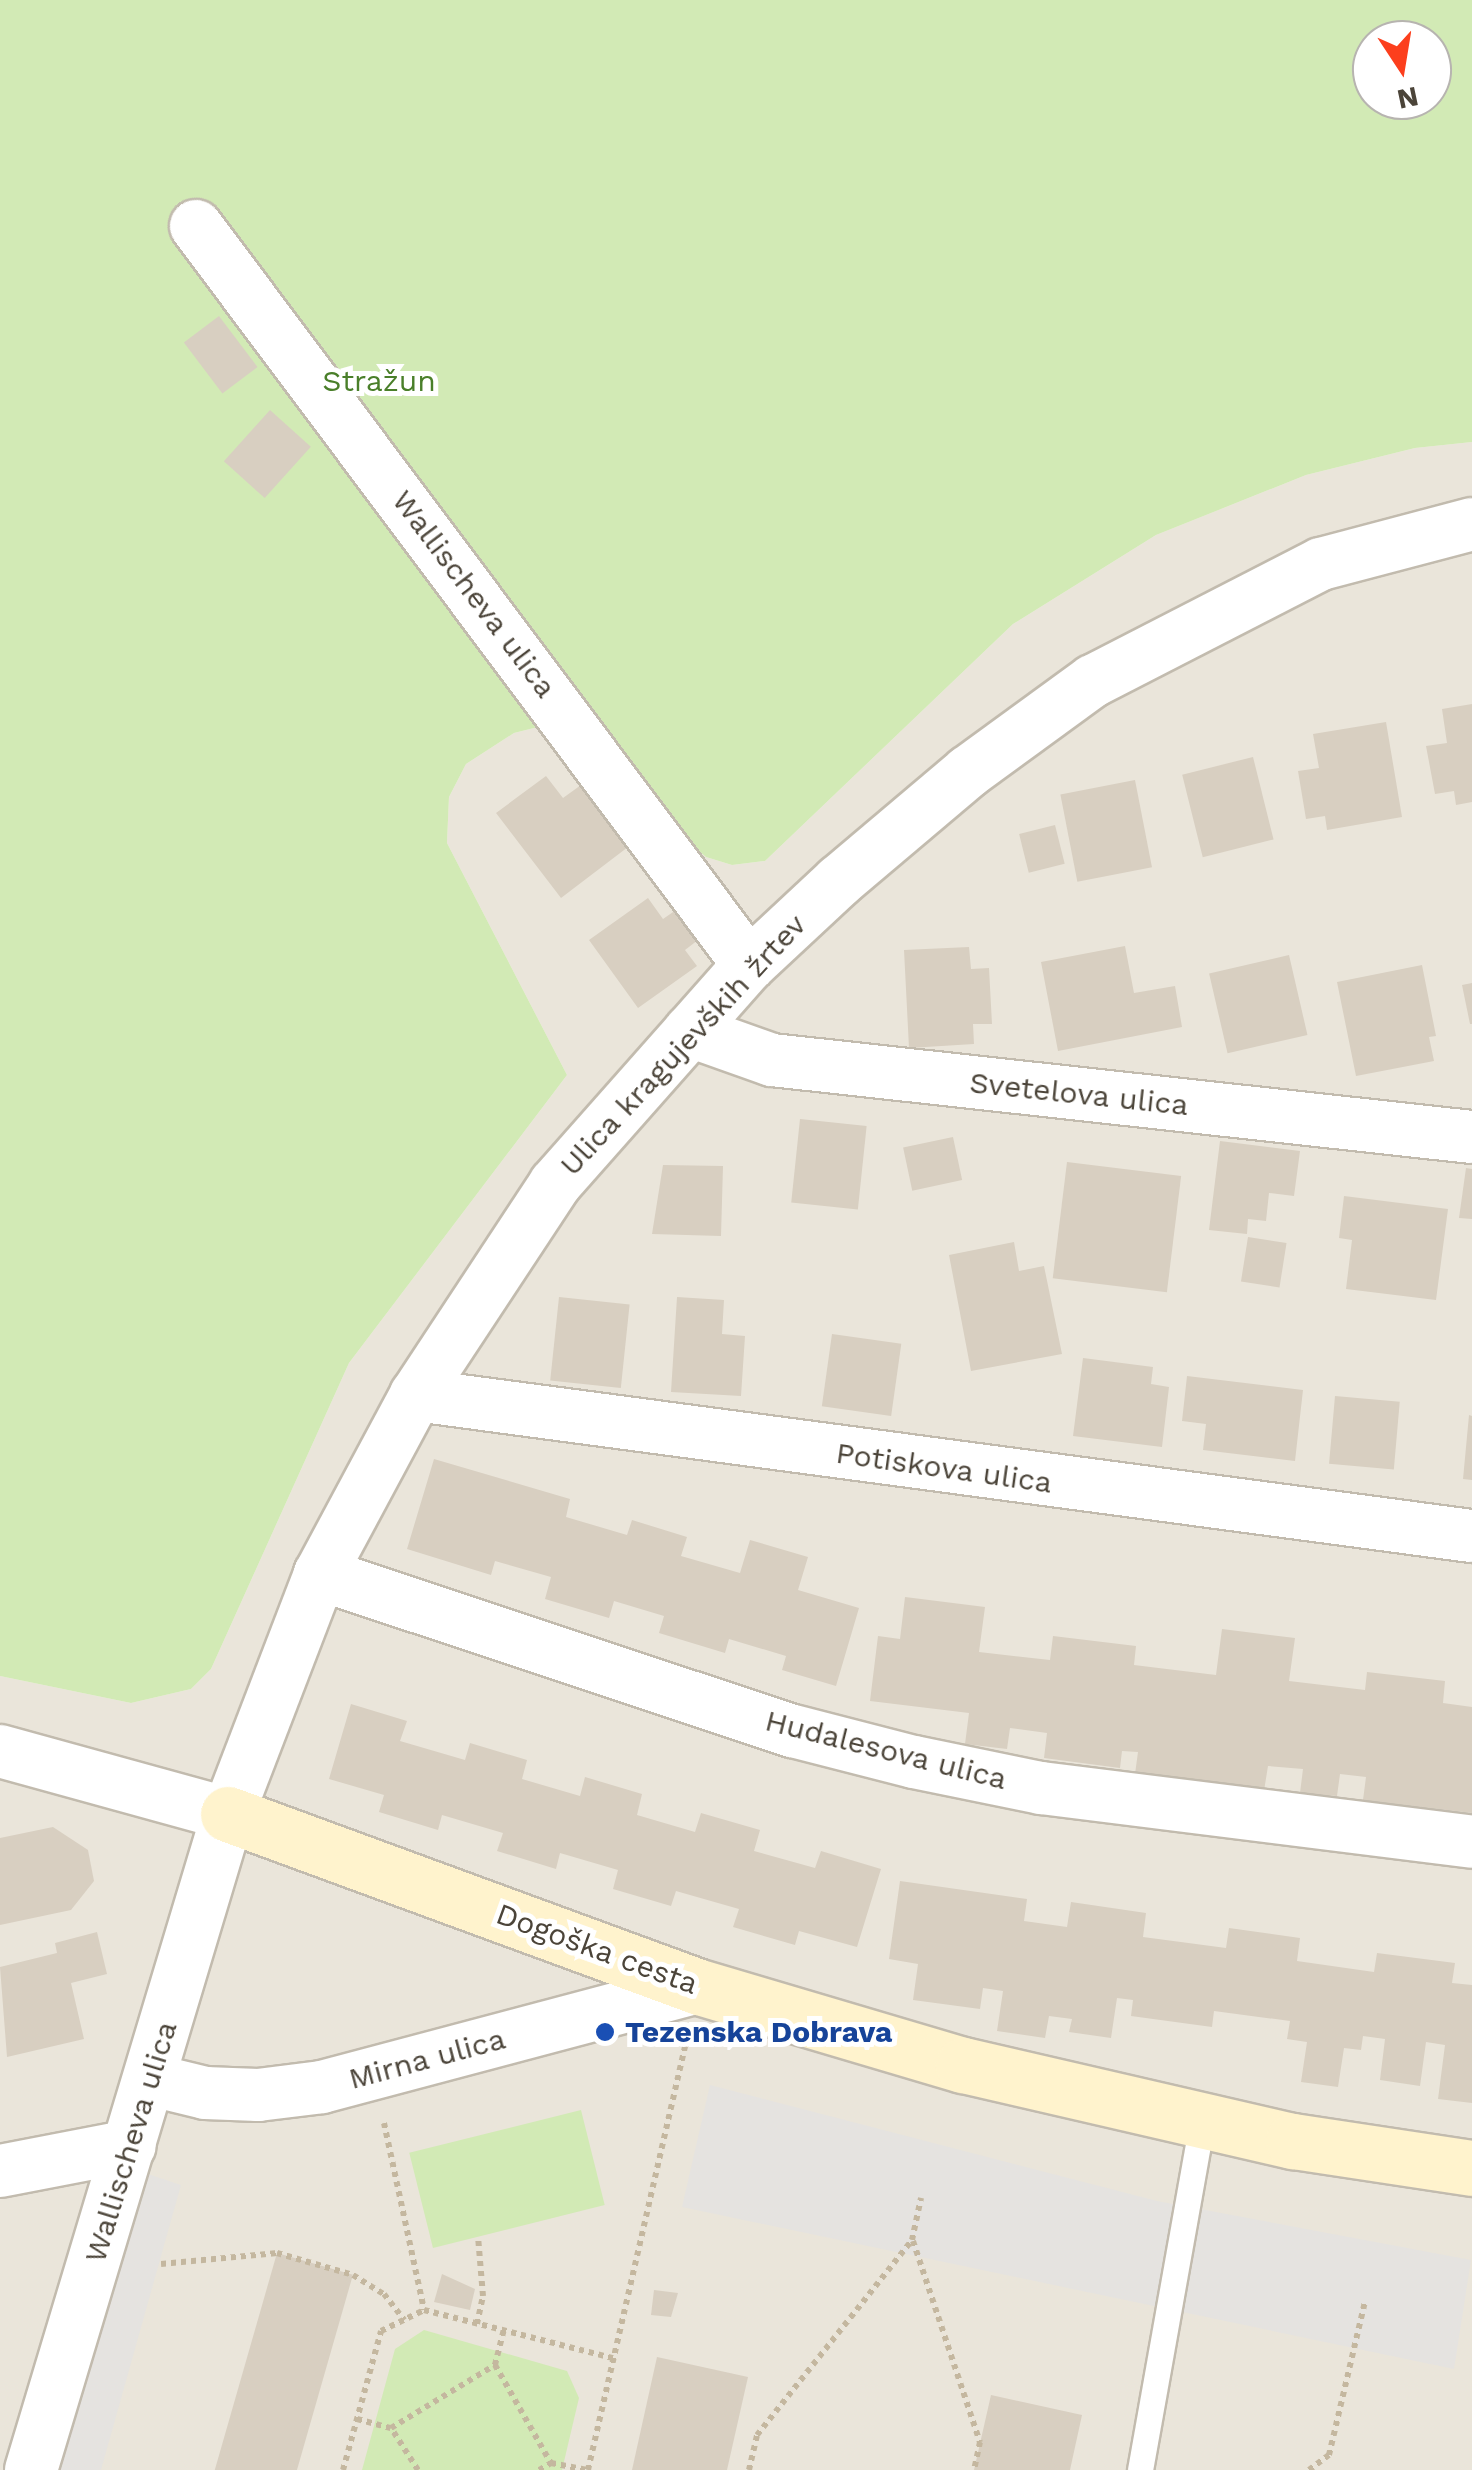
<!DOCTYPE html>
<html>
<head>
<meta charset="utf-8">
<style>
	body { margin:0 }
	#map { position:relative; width:1472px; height:2470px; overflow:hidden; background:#f6f3ec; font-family:"Work Sans",sans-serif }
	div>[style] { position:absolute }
	.residential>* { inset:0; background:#eae5da }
	.green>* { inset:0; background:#d2eab5; transform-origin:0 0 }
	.parking>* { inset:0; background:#e5e3e0 }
	.building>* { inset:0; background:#d8cfc1; transform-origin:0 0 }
	.path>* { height:6px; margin-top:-3px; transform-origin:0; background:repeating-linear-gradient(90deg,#c4b79f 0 5px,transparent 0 10px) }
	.roads { filter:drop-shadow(2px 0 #c2bbae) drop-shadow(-2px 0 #c2bbae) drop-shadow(0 2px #c2bbae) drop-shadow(0 -2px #c2bbae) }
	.lane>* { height:25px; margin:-12.5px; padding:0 12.5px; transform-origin:12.5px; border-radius:12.5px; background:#fff }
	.street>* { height:52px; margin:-26px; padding:0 26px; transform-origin:26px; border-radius:26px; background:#fff }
	.secondary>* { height:55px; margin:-27.5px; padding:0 27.5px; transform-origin:27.5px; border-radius:27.5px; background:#fff3cd }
	.dots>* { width:28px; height:28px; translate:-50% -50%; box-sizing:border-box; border:5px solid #fff; border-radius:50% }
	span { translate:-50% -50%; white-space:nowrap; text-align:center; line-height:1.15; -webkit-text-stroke:10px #fff; paint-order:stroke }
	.park-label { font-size:30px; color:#4a7f2a }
	.street-label { font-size:30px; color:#4b4439 }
	.transit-label { font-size:30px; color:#164399; font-weight:700 }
	.left { translate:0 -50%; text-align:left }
	.north { position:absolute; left:1352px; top:20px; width:100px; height:100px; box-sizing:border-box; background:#fff; border:2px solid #b7b4b0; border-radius:50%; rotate:168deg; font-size:28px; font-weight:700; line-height:40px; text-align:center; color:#4b4439 }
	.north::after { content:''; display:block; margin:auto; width:35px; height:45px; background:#fc3f1d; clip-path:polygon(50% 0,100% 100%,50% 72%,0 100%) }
</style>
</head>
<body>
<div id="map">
	<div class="residential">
		<i style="clip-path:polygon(1472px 442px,1472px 2470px,0 2470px,0 1676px,131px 1703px,191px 1689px,211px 1669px,349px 1363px,567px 1075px,447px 843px,449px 797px,466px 764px,514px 733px,594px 713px,685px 838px,706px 857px,732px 865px,765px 861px,1013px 624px,1156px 535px,1306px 475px,1415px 448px)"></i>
	</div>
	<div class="green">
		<i style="clip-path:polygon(evenodd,0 0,1472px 0,1472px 442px,1415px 448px,1306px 475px,1156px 535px,1013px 624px,765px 861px,732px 865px,706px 857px,684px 838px,594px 713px,514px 733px,466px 764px,449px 797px,447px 843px,567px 1075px,349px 1363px,211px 1669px,191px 1689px,131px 1703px,0 1676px,0 0,1372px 40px,1432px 40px,1432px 100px,1372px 100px,1372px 40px)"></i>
		<i style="left:581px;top:2110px;width:98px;height:177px;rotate:76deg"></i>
		<i style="clip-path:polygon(424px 2330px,567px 2371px,579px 2398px,562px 2470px,362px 2470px,395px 2349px)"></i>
	</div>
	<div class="parking">
		<i style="clip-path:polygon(710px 2085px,1157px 2201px,1471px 2260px,1454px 2369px,682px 2207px)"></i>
		<i style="clip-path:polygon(124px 2166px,181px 2185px,101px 2470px,31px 2470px)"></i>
	</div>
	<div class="building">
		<i style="left:219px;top:316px;width:64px;height:44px;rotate:53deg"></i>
		<i style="left:270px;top:410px;width:55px;height:69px;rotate:42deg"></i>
		<i style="clip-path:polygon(1472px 704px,1472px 802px,1456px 805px,1454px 791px,1435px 794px,1426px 746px,1447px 743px,1442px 709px)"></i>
		<i style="clip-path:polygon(1386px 722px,1402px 817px,1327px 830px,1325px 816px,1306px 819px,1298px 771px,1319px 768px,1313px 734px)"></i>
		<i style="left:1253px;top:757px;width:85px;height:73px;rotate:76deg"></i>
		<i style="clip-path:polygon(546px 776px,563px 798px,581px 785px,628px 847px,561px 898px,496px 813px)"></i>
		<i style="left:1135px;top:780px;width:89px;height:76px;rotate:79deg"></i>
		<i style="left:1055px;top:825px;width:40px;height:37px;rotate:76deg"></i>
		<i style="clip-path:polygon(648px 898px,663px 919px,676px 910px,698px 940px,685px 950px,697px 966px,638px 1008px,589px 940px)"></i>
		<i style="clip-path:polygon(1125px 946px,1134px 993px,1175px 986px,1182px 1027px,1058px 1051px,1041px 962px)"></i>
		<i style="clip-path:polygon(969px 947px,971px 969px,989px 968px,992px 1024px,973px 1024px,974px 1044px,909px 1048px,904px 950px)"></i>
		<i style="left:1289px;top:955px;width:82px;height:82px;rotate:77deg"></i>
		<i style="clip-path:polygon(1422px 965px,1436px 1036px,1429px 1037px,1434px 1061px,1356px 1076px,1337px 982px)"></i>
		<i style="clip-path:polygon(1472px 983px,1472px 1024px,1470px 1024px,1462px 985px)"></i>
		<i style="left:800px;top:1119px;width:67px;height:84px;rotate:6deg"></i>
		<i style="left:953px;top:1137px;width:44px;height:51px;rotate:78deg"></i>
		<i style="clip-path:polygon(1220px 1141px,1300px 1151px,1294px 1196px,1269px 1193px,1266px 1221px,1248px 1219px,1247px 1234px,1209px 1230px)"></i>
		<i style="left:1067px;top:1162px;width:115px;height:117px;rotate:7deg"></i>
		<i style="clip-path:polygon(663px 1165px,723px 1166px,721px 1236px,652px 1234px)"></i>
		<i style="clip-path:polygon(1466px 1168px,1472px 1169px,1472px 1219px,1459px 1218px)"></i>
		<i style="clip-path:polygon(1344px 1196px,1448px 1209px,1436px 1300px,1346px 1289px,1352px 1240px,1339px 1238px)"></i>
		<i style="left:1248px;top:1237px;width:39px;height:45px;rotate:9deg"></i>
		<i style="clip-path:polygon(1014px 1242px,1019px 1271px,1044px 1266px,1062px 1354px,971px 1371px,949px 1255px)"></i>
		<i style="left:559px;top:1297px;width:71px;height:84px;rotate:6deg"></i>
		<i style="clip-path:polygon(677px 1297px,724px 1300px,722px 1334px,745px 1336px,741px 1396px,671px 1392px)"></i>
		<i style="left:832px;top:1334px;width:70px;height:73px;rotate:8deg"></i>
		<i style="clip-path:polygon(1083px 1358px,1153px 1367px,1151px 1384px,1169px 1387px,1162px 1447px,1073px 1436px)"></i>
		<i style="clip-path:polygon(1187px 1376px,1303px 1390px,1295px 1461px,1203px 1450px,1206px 1424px,1182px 1421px)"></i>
		<i style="left:1335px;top:1396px;width:65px;height:68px;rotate:5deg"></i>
		<i style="clip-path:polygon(1469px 1415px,1472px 1416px,1472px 1480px,1463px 1479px)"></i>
		<i style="clip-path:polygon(434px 1459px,570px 1499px,566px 1517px,627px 1535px,632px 1520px,687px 1537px,681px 1556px,740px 1573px,750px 1540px,808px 1557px,798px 1590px,859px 1608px,836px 1686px,782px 1670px,786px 1656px,729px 1639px,725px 1653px,659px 1633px,664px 1616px,614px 1601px,609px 1618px,545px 1599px,551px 1577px,495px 1561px,491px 1575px,407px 1549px)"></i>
		<i style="clip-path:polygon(905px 1597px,985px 1607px,979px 1652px,1050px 1660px,1053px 1636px,1136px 1646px,1134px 1665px,1216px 1675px,1222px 1629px,1295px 1638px,1289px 1681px,1365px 1690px,1367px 1672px,1445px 1681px,1443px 1703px,1472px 1707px,1472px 1813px,1363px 1800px,1366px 1777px,1340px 1774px,1337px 1796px,1300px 1793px,1303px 1769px,1268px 1766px,1264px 1791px,1135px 1774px,1138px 1752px,1122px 1751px,1120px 1768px,1044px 1758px,1047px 1733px,1010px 1728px,1007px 1749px,965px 1744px,969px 1713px,870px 1701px,878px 1636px,900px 1639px)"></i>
		<i style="clip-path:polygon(351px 1704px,407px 1721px,400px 1741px,465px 1760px,470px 1743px,527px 1760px,522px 1779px,580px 1796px,585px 1777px,642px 1794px,637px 1815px,695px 1832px,701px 1813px,760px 1830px,754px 1851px,815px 1868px,821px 1851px,881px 1869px,857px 1947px,799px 1931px,795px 1945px,733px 1927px,739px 1909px,676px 1891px,671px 1906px,613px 1889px,618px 1870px,560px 1853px,556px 1869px,497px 1851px,503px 1833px,442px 1815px,438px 1830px,379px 1812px,384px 1795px,329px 1779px)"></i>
		<i style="clip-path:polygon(53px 1827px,88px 1850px,94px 1881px,71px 1910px,0 1925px,0 1838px)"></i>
		<i style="clip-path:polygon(900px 1881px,1027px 1899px,1024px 1921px,1067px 1927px,1071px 1902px,1146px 1913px,1143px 1937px,1226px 1948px,1229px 1928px,1300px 1938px,1297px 1961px,1374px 1972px,1377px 1953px,1455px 1963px,1452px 1983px,1472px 1985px,1472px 2103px,1438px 2099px,1445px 2045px,1426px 2042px,1420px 2086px,1380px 2080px,1385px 2039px,1363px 2036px,1361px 2050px,1344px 2048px,1338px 2087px,1301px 2082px,1307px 2042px,1287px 2039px,1290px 2021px,1214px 2011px,1212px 2027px,1131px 2016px,1133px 2000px,1117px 1998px,1111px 2038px,1069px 2032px,1072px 2019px,1049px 2016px,1045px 2038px,997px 2031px,1003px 1991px,983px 1988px,980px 2009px,913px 2000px,918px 1964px,889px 1959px)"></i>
		<i style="clip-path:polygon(97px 1932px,107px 1974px,71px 1983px,84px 2039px,7px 2057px,0 1967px,57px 1953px,55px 1943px)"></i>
		<i style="left:277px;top:2253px;width:79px;height:226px;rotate:16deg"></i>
		<i style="clip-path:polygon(442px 2274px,475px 2289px,470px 2310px,434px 2302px)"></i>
		<i style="clip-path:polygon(654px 2290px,678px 2293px,671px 2317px,651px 2315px)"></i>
		<i style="clip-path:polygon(657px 2357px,748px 2377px,727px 2470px,632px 2470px)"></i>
		<i style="clip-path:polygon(991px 2395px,1082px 2415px,1070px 2470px,974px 2470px)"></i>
	</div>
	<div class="path">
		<i style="left:384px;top:2123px;width:191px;rotate:77.9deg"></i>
		<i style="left:913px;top:2241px;width:212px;rotate:71.6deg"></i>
		<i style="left:980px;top:2442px;width:29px;rotate:102deg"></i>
		<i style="left:161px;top:2264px;width:117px;rotate:-5.4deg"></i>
		<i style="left:277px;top:2253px;width:79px;rotate:16.1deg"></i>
		<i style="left:353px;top:2275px;width:36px;rotate:32deg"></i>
		<i style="left:384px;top:2294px;width:33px;rotate:52deg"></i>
		<i style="left:477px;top:2324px;width:29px;rotate:-78deg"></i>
		<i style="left:483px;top:2296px;width:59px;rotate:-94.8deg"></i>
		<i style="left:495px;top:2365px;width:36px;rotate:-76deg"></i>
		<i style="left:357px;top:2419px;width:35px;rotate:15deg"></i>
		<i style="left:343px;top:2470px;width:144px;rotate:-74.7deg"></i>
		<i style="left:381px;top:2331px;width:48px;rotate:-26deg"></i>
		<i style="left:424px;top:2310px;width:195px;rotate:14.3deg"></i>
		<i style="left:418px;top:2470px;width:50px;rotate:-122.7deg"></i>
		<i style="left:391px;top:2428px;width:122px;rotate:-31.2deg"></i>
		<i style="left:495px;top:2365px;width:113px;rotate:60.3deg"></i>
		<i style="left:539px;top:2470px;width:14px;rotate:-30deg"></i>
		<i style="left:551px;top:2463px;width:37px;rotate:11deg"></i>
		<i style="left:588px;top:2470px;width:440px;rotate:-77.1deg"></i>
		<i style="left:749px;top:2470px;width:36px;rotate:-77deg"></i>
		<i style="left:757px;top:2435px;width:249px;rotate:-51.5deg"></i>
		<i style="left:912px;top:2240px;width:43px;rotate:-77.9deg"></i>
		<i style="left:1309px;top:2470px;width:25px;rotate:-37deg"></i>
		<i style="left:1329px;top:2455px;width:158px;rotate:-76.8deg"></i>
	</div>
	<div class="roads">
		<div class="lane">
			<i style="left:1140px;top:2470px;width:354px;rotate:-79.9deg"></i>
		</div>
		<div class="street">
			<i style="left:196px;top:226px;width:923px;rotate:53.19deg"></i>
			<i style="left:690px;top:1031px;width:87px;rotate:19.5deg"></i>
			<i style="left:772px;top:1060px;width:704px;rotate:6.28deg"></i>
			<i style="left:416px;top:1395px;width:1065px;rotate:7.61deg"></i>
			<i style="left:320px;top:1574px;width:498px;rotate:18.4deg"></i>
			<i style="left:793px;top:1731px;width:125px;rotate:14.4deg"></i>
			<i style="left:914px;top:1762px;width:130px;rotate:11.6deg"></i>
			<i style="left:1041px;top:1788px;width:434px;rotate:7.1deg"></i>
			<i style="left:0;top:1751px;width:237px;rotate:15.4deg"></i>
			<i style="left:152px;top:2080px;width:55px;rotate:13.8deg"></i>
			<i style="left:205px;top:2093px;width:53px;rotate:2.2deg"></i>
			<i style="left:258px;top:2095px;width:64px;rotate:-7.1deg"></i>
			<i style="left:322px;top:2087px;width:390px;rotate:-14.9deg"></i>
			<i style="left:0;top:2171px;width:132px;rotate:-10.9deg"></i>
			<i style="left:31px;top:2470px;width:685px;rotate:-73.28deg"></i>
			<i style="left:228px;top:1814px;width:257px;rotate:-69deg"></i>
			<i style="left:320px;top:1574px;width:203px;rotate:-61.8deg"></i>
			<i style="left:416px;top:1395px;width:253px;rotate:-56.6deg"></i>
			<i style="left:555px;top:1184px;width:293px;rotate:-48.5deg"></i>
			<i style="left:749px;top:965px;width:123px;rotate:-43deg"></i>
			<i style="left:839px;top:881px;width:169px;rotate:-40.2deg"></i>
			<i style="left:968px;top:772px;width:155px;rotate:-36.1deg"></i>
			<i style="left:1093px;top:681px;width:256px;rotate:-27.2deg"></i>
			<i style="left:1321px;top:564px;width:156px;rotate:-14.8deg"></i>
		</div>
		<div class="secondary">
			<i style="left:228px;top:1814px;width:502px;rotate:20.17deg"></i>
			<i style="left:699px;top:1987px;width:275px;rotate:16.5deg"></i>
			<i style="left:963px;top:2065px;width:339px;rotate:13deg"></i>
			<i style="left:1293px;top:2141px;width:181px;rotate:8.6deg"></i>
		</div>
	</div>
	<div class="dots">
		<i style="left:605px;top:2032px;background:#1a4fb4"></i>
	</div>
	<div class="park-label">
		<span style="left:379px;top:381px">Stražun</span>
	</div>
	<div class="street-label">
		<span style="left:474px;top:594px;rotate:53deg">Wallischeva ulica</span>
		<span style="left:683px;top:1045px;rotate:-47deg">Ulica kragujevških žrtev</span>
		<span style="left:1079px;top:1094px;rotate:6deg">Svetelova ulica</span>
		<span style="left:944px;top:1468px;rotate:8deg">Potiskova ulica</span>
		<span style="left:886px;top:1750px;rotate:14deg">Hudalesova ulica</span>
		<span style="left:597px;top:1949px;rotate:20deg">Dogoška cesta</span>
		<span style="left:427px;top:2059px;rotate:-15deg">Mirna ulica</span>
		<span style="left:131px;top:2142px;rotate:-73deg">Wallischeva ulica</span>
	</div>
	<div class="transit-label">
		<span class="left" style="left:625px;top:2032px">Tezenska Dobrava</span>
	</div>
	<div class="north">N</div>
</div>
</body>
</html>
